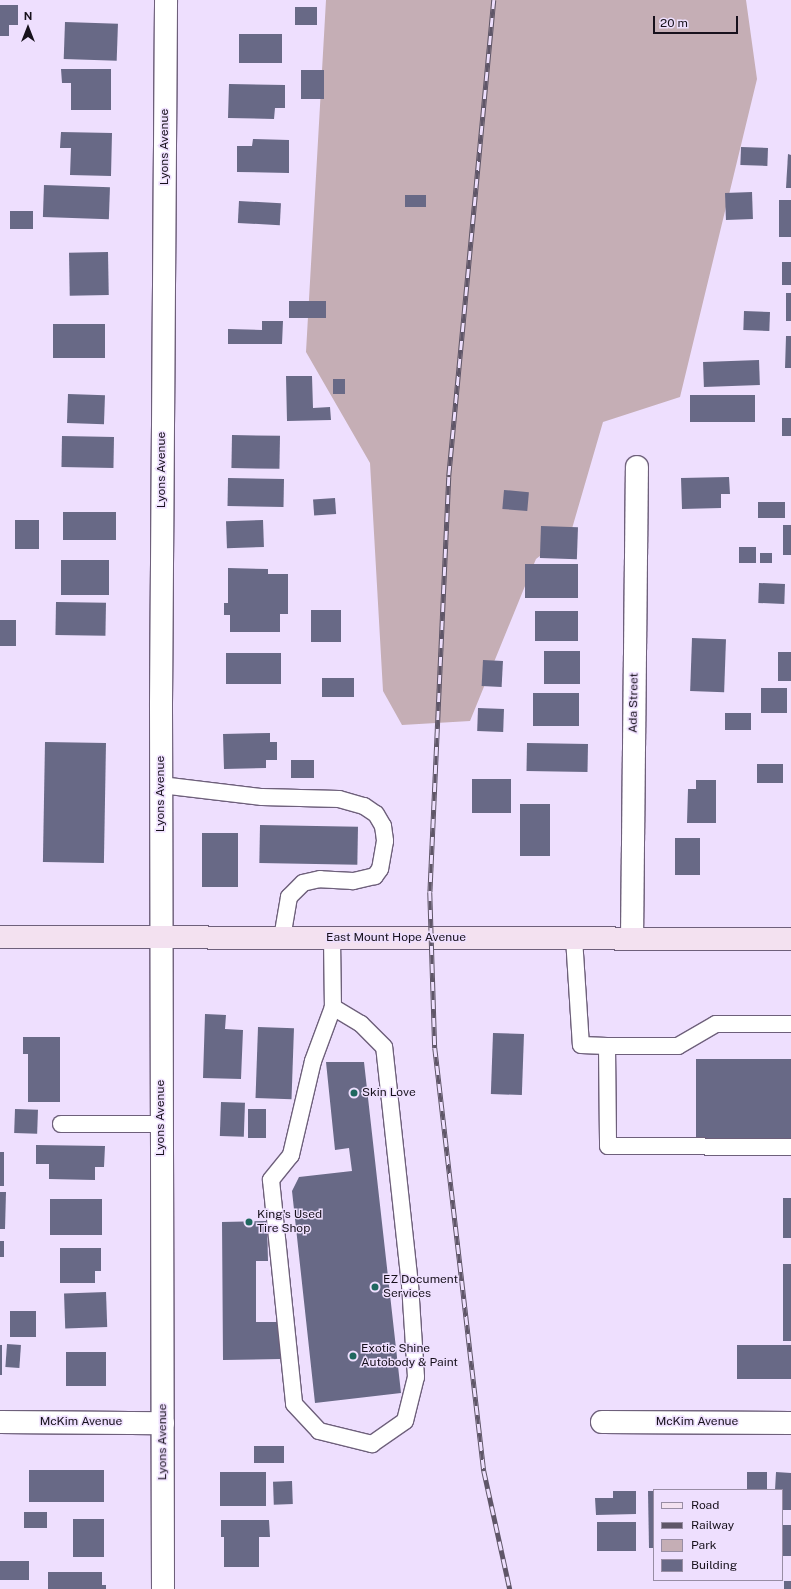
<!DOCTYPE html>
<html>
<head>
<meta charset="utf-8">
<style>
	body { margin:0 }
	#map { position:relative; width:791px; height:1589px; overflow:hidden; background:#eedffe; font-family:"Public Sans",sans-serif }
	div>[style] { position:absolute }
	.green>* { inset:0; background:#c5aeb5 }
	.building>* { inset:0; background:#686986; transform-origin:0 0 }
	.roads { filter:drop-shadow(1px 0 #6e607b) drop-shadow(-1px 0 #6e607b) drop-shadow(0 1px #6e607b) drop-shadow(0 -1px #6e607b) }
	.lane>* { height:16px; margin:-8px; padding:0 8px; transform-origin:8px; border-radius:8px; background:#fff }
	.street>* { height:22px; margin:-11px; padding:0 11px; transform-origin:11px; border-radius:11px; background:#fff }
	.secondary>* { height:22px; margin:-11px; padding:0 11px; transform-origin:11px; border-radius:11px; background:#f3e1f0 }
	.rail>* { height:4.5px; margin-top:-2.25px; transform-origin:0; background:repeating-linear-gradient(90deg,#eedffe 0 9px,#5f5668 0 18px); box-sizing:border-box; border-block:1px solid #5f5668 }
	.dots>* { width:11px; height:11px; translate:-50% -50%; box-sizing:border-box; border:2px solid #eedffe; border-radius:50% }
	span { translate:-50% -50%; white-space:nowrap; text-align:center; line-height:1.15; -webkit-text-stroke:3px #eedffe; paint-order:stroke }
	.street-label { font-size:12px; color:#17111c }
	.poi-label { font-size:12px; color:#17111c }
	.left { translate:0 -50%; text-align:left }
	.legend { position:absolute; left:653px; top:1489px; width:130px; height:92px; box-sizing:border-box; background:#eedffe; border:1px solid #988da4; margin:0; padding:5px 7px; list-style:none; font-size:12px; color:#17111c }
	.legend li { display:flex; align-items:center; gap:8px; height:20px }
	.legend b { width:20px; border:1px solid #988da4 }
	.north { position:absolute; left:8px; top:8px; width:40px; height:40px; -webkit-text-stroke:3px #eedffe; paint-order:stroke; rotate:0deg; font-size:11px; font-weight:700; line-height:16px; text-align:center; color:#17111c }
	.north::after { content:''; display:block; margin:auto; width:14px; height:18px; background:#17111c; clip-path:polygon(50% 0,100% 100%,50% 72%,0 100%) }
	.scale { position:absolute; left:653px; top:16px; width:85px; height:18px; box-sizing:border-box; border:2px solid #17111c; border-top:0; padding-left:5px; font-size:12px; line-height:14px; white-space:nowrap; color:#17111c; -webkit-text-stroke:3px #eedffe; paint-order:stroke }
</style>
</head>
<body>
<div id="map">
	<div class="green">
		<i style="clip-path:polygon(326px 0,746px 0,757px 79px,680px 397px,603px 422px,571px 532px,536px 559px,470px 721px,402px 725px,383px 691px,370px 463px,306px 352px)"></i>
	</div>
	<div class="building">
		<i style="clip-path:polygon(0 5px,18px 5px,18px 25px,9px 25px,9px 36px,0 36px)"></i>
		<i style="left:295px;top:7px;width:22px;height:18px"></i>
		<i style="left:65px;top:22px;width:53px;height:37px;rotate:2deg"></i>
		<i style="left:239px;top:34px;width:43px;height:29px"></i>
		<i style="clip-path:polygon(61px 69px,111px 69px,111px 110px,71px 110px,71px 83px,62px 83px)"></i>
		<i style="left:301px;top:70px;width:23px;height:29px"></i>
		<i style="clip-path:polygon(229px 84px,285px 85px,285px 108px,275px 108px,274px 119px,228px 118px)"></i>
		<i style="clip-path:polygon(61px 132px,112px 133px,111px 176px,70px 175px,71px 148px,60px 148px)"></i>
		<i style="clip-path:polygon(253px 139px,289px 140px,289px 173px,237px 172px,237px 146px,252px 146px)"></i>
		<i style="left:741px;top:147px;width:27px;height:18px;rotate:2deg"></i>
		<i style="clip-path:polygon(788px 154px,791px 155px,791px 188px,786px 188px)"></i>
		<i style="left:44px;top:185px;width:66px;height:32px;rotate:2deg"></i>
		<i style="left:752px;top:192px;width:27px;height:27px;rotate:88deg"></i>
		<i style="left:405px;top:195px;width:21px;height:12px"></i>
		<i style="left:779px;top:200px;width:12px;height:37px"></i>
		<i style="left:239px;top:201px;width:42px;height:22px;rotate:3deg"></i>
		<i style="left:10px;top:211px;width:23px;height:18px"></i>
		<i style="left:108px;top:252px;width:43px;height:39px;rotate:89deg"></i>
		<i style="left:782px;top:262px;width:9px;height:23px"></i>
		<i style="left:786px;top:293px;width:5px;height:28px"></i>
		<i style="left:289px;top:301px;width:37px;height:17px"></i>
		<i style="left:744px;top:311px;width:26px;height:19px;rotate:2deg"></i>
		<i style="clip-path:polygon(262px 321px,283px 321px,282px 344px,228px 344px,228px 329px,262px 330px)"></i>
		<i style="left:53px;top:324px;width:52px;height:34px"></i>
		<i style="clip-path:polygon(786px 336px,791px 336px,791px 368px,785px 368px)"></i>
		<i style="left:759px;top:360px;width:25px;height:56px;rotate:88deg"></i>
		<i style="clip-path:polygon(286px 376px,312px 376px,313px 408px,330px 407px,331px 420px,287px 421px)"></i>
		<i style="left:333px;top:379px;width:12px;height:15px"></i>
		<i style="left:68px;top:394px;width:37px;height:29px;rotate:2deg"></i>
		<i style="left:755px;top:395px;width:27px;height:65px;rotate:90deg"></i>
		<i style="left:782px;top:418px;width:9px;height:18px"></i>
		<i style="left:232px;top:435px;width:48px;height:33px;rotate:1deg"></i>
		<i style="left:62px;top:436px;width:52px;height:31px;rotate:1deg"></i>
		<i style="clip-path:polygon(729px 477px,730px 494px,721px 494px,721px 508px,682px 509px,681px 478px)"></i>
		<i style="left:228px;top:478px;width:56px;height:28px;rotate:1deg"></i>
		<i style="left:504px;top:490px;width:25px;height:19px;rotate:5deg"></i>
		<i style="left:335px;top:498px;width:16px;height:22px;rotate:86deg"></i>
		<i style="left:758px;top:502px;width:27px;height:16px"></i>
		<i style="left:63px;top:512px;width:53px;height:28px"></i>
		<i style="left:15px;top:520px;width:24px;height:29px"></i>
		<i style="left:263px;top:520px;width:27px;height:37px;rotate:88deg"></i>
		<i style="left:783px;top:525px;width:8px;height:30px"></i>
		<i style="left:541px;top:526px;width:37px;height:32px;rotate:2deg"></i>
		<i style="left:739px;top:547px;width:17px;height:16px"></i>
		<i style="left:760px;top:553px;width:12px;height:10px"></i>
		<i style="left:61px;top:560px;width:48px;height:35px"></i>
		<i style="left:525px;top:564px;width:53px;height:34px"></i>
		<i style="clip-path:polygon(228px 568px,268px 569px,268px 574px,288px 574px,288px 614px,280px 614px,280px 632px,230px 632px,230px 615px,224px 615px,224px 603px,228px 603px)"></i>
		<i style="left:759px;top:583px;width:26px;height:20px;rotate:2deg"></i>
		<i style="left:56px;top:602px;width:50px;height:33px;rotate:1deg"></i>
		<i style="left:311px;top:610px;width:30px;height:32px"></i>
		<i style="left:535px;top:611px;width:43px;height:30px"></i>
		<i style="left:0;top:620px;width:16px;height:26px"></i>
		<i style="left:692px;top:638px;width:34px;height:53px;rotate:2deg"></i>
		<i style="left:544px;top:651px;width:36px;height:33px"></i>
		<i style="left:778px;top:652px;width:13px;height:29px"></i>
		<i style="left:226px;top:653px;width:55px;height:31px"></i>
		<i style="left:483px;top:660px;width:20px;height:26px;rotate:3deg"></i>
		<i style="left:322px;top:678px;width:32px;height:19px"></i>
		<i style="left:761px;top:688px;width:26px;height:25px"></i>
		<i style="left:533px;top:693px;width:46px;height:33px"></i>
		<i style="left:478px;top:708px;width:26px;height:23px;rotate:2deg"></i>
		<i style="left:725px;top:713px;width:26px;height:17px"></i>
		<i style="clip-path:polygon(270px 733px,270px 742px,277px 742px,277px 760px,266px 760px,266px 768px,224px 769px,223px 734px)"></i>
		<i style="left:45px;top:742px;width:61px;height:120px;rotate:1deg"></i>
		<i style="left:527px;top:743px;width:61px;height:28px;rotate:1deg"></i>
		<i style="left:291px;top:760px;width:23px;height:18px"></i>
		<i style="left:757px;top:764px;width:26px;height:19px"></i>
		<i style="left:472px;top:779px;width:39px;height:34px"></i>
		<i style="clip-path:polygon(696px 780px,716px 780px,716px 823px,687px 823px,688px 789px,696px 789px)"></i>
		<i style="left:520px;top:804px;width:30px;height:52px"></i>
		<i style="left:260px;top:825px;width:98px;height:38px;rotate:1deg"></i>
		<i style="left:202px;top:833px;width:36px;height:54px"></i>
		<i style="left:675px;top:838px;width:25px;height:37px"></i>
		<i style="clip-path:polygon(205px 1014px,226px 1015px,225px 1029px,243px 1030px,241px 1079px,203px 1078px)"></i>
		<i style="left:258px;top:1027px;width:36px;height:71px;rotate:2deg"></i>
		<i style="left:493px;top:1033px;width:31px;height:61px;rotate:2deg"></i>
		<i style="clip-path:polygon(23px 1037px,60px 1037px,60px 1102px,28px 1102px,28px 1054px,23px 1054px)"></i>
		<i style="left:696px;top:1059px;width:95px;height:83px"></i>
		<i style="clip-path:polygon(326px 1062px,364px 1062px,401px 1393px,315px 1403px,292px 1191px,299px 1177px,352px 1171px,349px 1148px,335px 1150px)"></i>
		<i style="left:221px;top:1102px;width:24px;height:34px;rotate:2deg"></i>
		<i style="left:15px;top:1109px;width:23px;height:24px;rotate:2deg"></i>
		<i style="left:248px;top:1109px;width:18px;height:29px"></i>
		<i style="clip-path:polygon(36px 1145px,105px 1146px,104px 1167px,95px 1167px,95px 1180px,49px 1179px,49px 1164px,36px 1164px)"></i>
		<i style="left:0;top:1152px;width:4px;height:34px"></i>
		<i style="clip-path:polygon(0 1192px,6px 1192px,5px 1229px,0 1229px)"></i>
		<i style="left:783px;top:1198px;width:8px;height:40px"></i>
		<i style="left:50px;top:1199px;width:52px;height:36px"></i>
		<i style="clip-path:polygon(267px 1221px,268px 1261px,256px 1261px,256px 1322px,281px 1322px,281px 1359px,223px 1360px,222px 1222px)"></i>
		<i style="left:0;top:1241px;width:4px;height:16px"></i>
		<i style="clip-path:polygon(60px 1248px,101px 1248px,101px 1271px,95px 1271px,95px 1283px,60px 1283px)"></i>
		<i style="left:791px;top:1264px;width:77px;height:8px;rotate:90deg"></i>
		<i style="left:106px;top:1292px;width:35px;height:42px;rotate:88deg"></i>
		<i style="left:10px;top:1311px;width:26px;height:26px"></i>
		<i style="left:7px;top:1344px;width:14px;height:23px;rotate:4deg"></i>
		<i style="left:0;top:1345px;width:2px;height:30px"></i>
		<i style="left:737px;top:1345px;width:54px;height:34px"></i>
		<i style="left:66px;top:1352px;width:40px;height:34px"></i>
		<i style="left:254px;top:1446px;width:30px;height:17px"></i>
		<i style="left:104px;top:1470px;width:32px;height:75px;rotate:90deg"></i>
		<i style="left:266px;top:1472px;width:34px;height:46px;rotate:90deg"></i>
		<i style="left:747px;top:1472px;width:20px;height:18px"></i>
		<i style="clip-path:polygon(776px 1472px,791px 1473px,791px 1510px,782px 1510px,782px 1490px,775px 1490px)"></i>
		<i style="left:292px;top:1481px;width:23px;height:19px;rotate:88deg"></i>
		<i style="clip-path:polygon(613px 1491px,636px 1491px,636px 1514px,596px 1515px,595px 1498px,613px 1498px)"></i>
		<i style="clip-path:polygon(648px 1491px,654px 1491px,654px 1548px,649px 1548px)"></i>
		<i style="left:24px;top:1512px;width:23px;height:16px"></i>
		<i style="left:73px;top:1519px;width:31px;height:38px"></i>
		<i style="clip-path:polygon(221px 1520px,269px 1520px,270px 1537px,259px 1537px,259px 1567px,224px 1567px,224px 1537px,221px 1537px)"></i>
		<i style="left:636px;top:1522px;width:29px;height:39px;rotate:90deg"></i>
		<i style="left:782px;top:1525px;width:9px;height:31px"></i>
		<i style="left:0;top:1561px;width:29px;height:19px"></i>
		<i style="clip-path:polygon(48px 1572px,102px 1572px,102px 1585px,106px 1585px,106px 1589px,48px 1589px)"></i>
		<i style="left:784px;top:1581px;width:7px;height:8px"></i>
	</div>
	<div class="roads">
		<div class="lane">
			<i style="left:161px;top:785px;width:102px;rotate:6.8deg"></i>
			<i style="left:262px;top:797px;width:77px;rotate:1.5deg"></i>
			<i style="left:339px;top:799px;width:26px;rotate:16deg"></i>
			<i style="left:364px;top:806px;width:14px;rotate:34deg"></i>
			<i style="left:376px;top:814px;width:14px;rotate:60deg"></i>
			<i style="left:383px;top:826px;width:15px;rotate:82deg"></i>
			<i style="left:385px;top:841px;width:28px;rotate:100deg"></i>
			<i style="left:380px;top:869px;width:9px;rotate:126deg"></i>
			<i style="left:375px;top:876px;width:23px;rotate:167deg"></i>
			<i style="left:353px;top:881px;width:33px;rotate:-177deg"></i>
			<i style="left:320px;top:879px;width:17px;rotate:167deg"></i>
			<i style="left:303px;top:883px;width:20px;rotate:135deg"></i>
			<i style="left:289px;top:897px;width:42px;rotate:99.7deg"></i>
			<i style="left:332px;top:938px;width:69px;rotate:89.2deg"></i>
			<i style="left:333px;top:1007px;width:58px;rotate:110.3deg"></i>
			<i style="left:313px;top:1061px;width:97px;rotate:103.2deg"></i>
			<i style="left:291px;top:1155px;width:32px;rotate:129deg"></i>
			<i style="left:271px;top:1180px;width:225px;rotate:84.1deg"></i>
			<i style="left:294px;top:1404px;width:37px;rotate:47deg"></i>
			<i style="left:319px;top:1431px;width:55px;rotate:13.8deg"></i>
			<i style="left:372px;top:1444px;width:40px;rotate:-34.9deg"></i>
			<i style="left:405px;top:1421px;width:45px;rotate:-76deg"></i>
			<i style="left:416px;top:1377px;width:92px;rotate:-93.7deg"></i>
			<i style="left:410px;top:1285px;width:239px;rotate:-96.2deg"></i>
			<i style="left:384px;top:1047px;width:33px;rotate:-135deg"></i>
			<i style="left:361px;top:1024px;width:33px;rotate:-149deg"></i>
			<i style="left:574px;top:938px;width:107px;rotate:86.3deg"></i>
			<i style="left:581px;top:1045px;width:26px;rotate:2deg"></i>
			<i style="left:607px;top:1046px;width:100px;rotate:89.4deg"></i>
			<i style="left:608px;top:1146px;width:183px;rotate:0.3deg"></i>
			<i style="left:607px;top:1046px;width:71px"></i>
			<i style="left:678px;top:1046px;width:44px;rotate:-30.1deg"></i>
			<i style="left:716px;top:1024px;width:75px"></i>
			<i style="left:61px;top:1124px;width:100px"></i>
		</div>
		<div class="street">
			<i style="left:632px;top:939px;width:472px;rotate:-89.4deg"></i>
			<i style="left:0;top:1422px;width:163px;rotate:0.4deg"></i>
			<i style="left:602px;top:1422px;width:189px;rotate:0.3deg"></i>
			<i style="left:163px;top:1589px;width:885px;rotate:-90.13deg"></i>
			<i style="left:161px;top:704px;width:704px;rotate:-89.59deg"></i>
		</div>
		<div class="secondary">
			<i style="left:0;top:937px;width:791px;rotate:0.14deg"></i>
		</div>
	</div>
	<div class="rail">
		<i style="left:494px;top:0;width:479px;rotate:95.4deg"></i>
		<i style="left:449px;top:477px;width:415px;rotate:92.6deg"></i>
		<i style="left:430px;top:892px;width:156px;rotate:88.2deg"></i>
		<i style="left:435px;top:1048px;width:426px;rotate:83.4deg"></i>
		<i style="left:484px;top:1471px;width:121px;rotate:77.6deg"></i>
	</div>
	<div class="dots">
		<i style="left:354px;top:1093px;background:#1f685f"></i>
		<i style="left:249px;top:1222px;background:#1f685f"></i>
		<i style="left:375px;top:1287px;background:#1f685f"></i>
		<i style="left:353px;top:1356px;background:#1f685f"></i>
	</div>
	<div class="street-label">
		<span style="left:165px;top:147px;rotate:-90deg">Lyons Avenue</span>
		<span style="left:162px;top:470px;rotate:-90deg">Lyons Avenue</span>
		<span style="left:634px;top:703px;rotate:-89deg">Ada Street</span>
		<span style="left:161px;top:794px;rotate:-90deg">Lyons Avenue</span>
		<span style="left:396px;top:938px">East Mount Hope Avenue</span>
		<span style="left:161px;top:1118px;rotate:-90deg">Lyons Avenue</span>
		<span style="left:81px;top:1422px">McKim Avenue</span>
		<span style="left:697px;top:1422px">McKim Avenue</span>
		<span style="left:163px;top:1442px;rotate:-90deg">Lyons Avenue</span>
	</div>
	<div class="poi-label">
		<span class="left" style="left:362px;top:1093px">Skin Love</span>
		<span class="left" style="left:257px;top:1222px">King's Used<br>Tire Shop</span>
		<span class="left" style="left:383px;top:1287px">EZ Document<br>Services</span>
		<span class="left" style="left:361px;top:1356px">Exotic Shine<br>Autobody &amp; Paint</span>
	</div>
	<ul class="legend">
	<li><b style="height:5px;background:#f3e1f0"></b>Road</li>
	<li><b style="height:5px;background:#5f5668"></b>Railway</li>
	<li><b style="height:11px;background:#c5aeb5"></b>Park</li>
	<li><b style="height:11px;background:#686986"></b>Building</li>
	</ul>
	<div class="north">N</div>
	<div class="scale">20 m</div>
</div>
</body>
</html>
